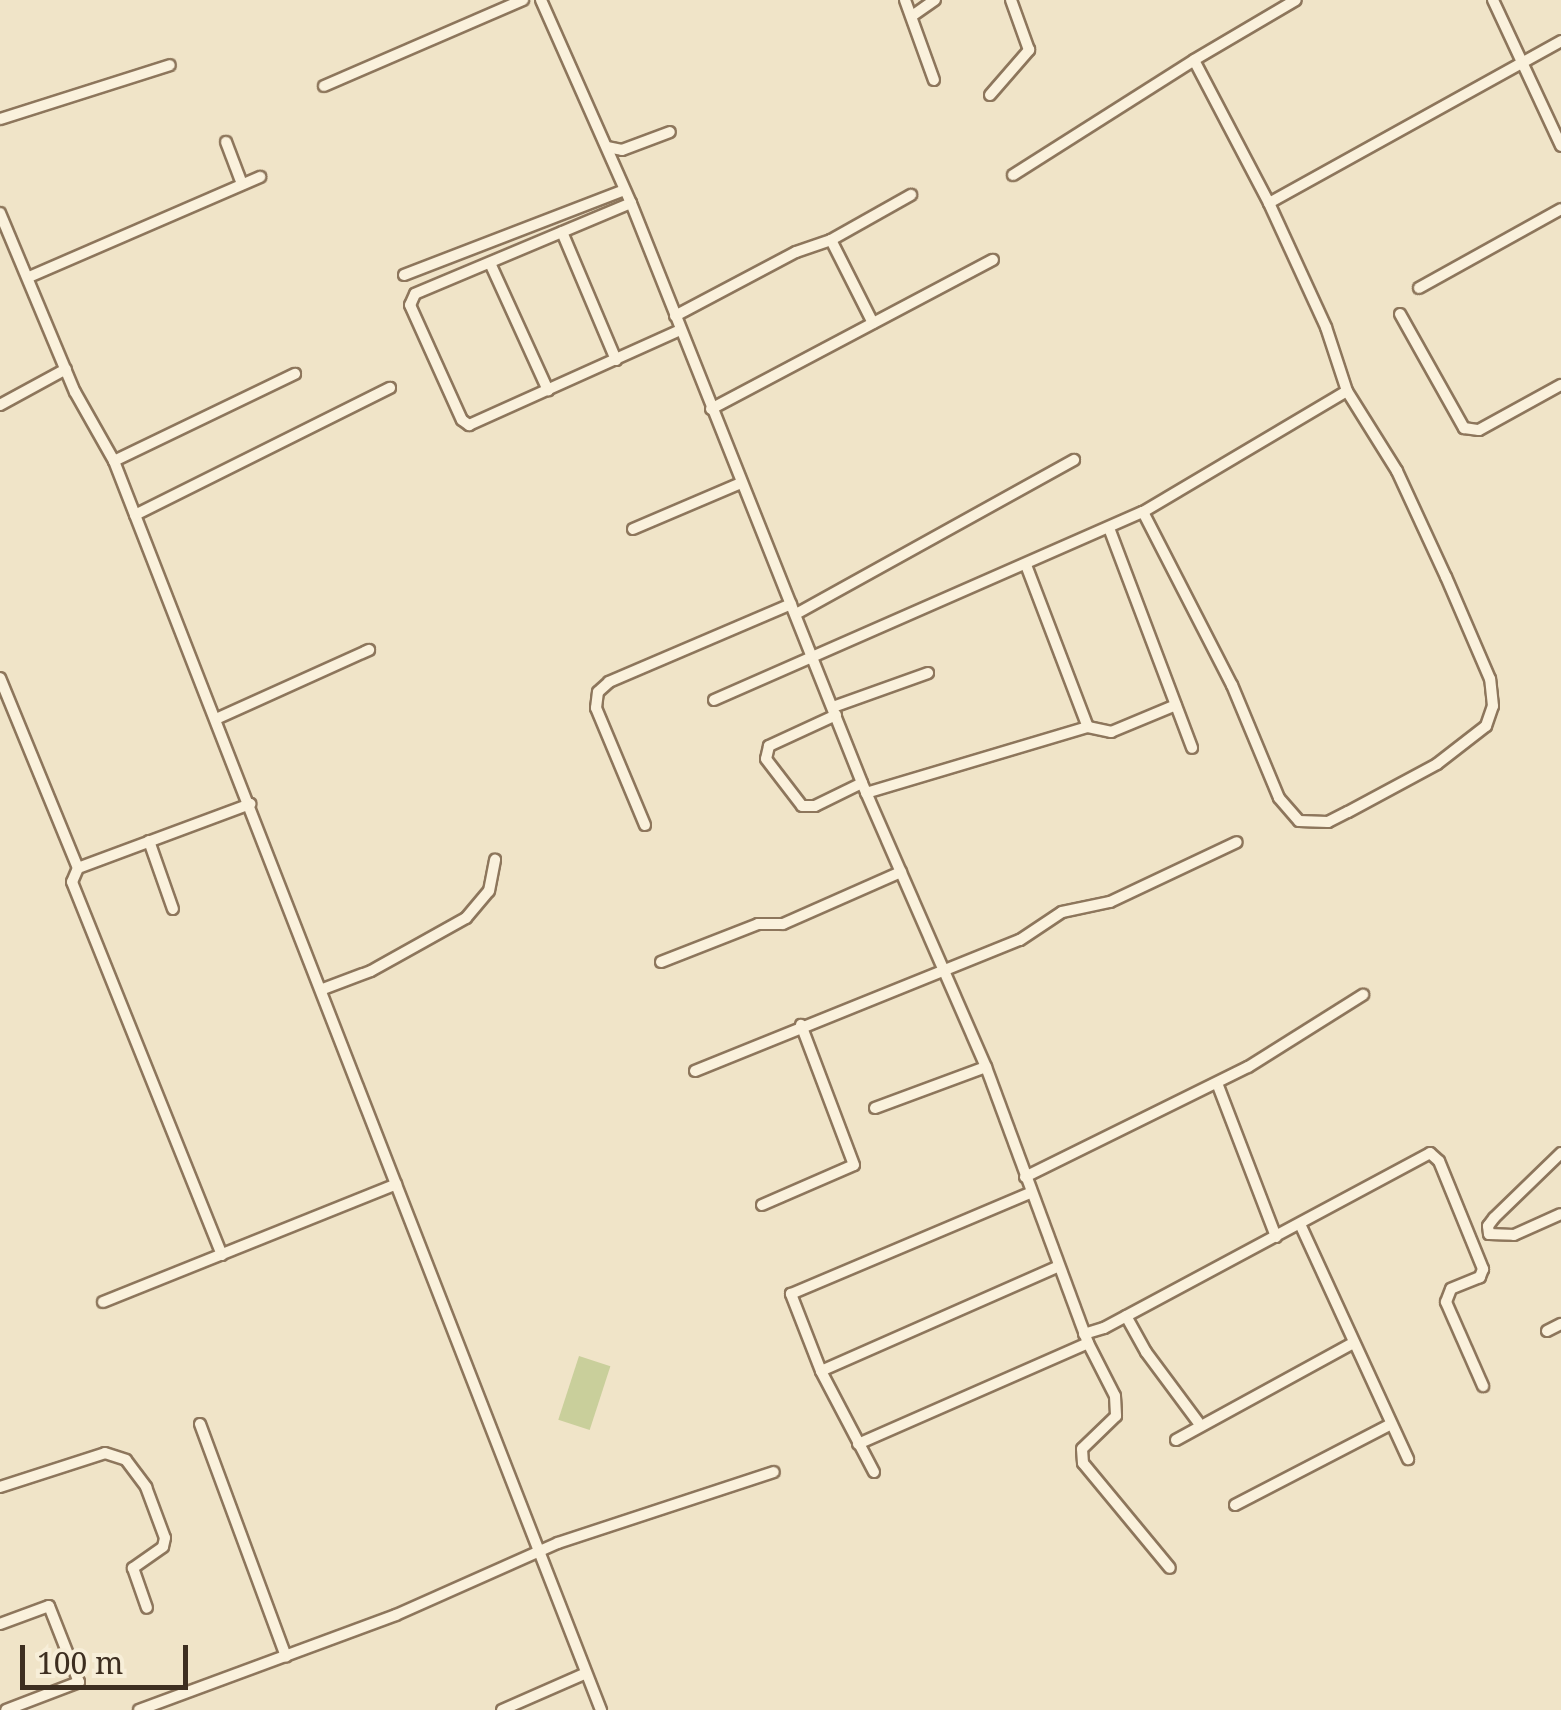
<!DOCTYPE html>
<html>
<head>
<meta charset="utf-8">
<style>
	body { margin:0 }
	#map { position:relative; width:1561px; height:1710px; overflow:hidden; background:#f0e4c8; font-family:"Noto Serif",serif }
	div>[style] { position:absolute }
	.green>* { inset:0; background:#c9cf9b; transform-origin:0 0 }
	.roads { filter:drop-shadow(2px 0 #8d765c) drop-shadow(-2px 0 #8d765c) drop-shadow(0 2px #8d765c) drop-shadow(0 -2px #8d765c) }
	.minor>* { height:10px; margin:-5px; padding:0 5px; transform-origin:5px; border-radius:5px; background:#faf1dc }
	span { translate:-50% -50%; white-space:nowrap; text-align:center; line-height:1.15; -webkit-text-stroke:8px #f7eed8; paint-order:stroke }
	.scale { position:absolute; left:20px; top:1645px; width:168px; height:45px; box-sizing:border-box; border:5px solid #3d2e20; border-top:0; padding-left:12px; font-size:30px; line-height:35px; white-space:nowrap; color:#3d2e20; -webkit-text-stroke:8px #f7eed8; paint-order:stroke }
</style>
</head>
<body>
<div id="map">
	<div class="green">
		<i style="left:579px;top:1356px;width:33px;height:67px;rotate:18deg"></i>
	</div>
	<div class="roads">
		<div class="minor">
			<i style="left:541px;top:0;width:222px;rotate:66.1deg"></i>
			<i style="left:631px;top:203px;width:624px;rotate:68.28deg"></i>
			<i style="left:862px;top:783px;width:310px;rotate:66.4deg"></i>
			<i style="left:986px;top:1067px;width:294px;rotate:69.7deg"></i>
			<i style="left:1088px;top:1343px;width:59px;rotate:63deg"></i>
			<i style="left:1115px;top:1396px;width:20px;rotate:87deg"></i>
			<i style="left:1116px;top:1416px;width:47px;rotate:135.9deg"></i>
			<i style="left:1082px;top:1449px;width:14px;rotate:86deg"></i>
			<i style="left:1083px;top:1463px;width:136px;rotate:50.4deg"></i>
			<i style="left:905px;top:0;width:85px;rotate:70.1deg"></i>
			<i style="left:1493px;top:0;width:161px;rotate:65deg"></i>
			<i style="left:912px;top:16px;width:28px;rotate:-35deg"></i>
			<i style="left:324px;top:86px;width:217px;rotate:-23.4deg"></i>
			<i style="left:990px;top:95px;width:60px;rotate:-49.1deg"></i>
			<i style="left:1029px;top:50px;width:53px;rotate:-109.8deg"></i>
			<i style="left:0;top:119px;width:178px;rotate:-17.6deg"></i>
			<i style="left:226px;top:142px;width:45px;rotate:69.1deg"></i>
			<i style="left:607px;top:147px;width:15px;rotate:11deg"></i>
			<i style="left:622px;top:150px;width:51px;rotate:-20.6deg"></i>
			<i style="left:1013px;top:175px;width:214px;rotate:-32.4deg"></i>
			<i style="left:631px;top:203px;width:234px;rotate:157.2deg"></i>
			<i style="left:415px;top:294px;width:12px;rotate:114deg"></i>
			<i style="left:410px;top:305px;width:126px;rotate:65.7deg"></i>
			<i style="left:462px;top:420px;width:9px;rotate:36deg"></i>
			<i style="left:469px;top:425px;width:231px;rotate:-24.2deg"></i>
			<i style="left:1269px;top:203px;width:334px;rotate:-29deg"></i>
			<i style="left:0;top:213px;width:194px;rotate:67.3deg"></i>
			<i style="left:75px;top:392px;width:79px;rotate:60.5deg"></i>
			<i style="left:114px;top:461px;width:1341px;rotate:68.7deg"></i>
			<i style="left:562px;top:232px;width:139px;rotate:67.1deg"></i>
			<i style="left:831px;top:240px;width:93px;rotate:63.2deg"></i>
			<i style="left:490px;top:263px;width:140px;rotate:65.5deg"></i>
			<i style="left:404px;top:275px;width:236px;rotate:-21.1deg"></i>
			<i style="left:29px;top:277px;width:252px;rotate:-23.4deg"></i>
			<i style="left:1419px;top:288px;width:162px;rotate:-29.1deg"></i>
			<i style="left:1400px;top:314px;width:131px;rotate:60.7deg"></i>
			<i style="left:1464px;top:428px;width:15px;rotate:8deg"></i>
			<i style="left:1479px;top:430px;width:94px;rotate:-28.8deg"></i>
			<i style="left:675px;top:316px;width:137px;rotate:-27.9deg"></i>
			<i style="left:796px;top:252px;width:37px;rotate:-19deg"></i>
			<i style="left:831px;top:240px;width:92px;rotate:-29.4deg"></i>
			<i style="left:0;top:405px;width:75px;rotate:-28.6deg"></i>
			<i style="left:711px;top:409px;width:319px;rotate:-27.9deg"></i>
			<i style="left:114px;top:461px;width:201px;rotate:-25.7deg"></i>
			<i style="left:1143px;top:512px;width:195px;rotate:62.8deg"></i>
			<i style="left:1232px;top:685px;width:122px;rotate:67.4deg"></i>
			<i style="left:1279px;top:798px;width:30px;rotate:49deg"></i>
			<i style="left:1299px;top:821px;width:29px;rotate:2deg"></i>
			<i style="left:1328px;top:822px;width:22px;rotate:-27deg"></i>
			<i style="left:1348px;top:812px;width:101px;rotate:-28.3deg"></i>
			<i style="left:1437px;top:764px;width:62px;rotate:-37.8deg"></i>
			<i style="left:1486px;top:726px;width:21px;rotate:-71deg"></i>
			<i style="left:1493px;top:706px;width:27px;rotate:-96deg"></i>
			<i style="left:1490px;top:679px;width:111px;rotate:-113.3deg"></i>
			<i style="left:1446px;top:577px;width:117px;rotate:-114.8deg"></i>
			<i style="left:1397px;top:471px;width:94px;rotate:-122deg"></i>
			<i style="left:1347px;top:391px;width:67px;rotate:-108.2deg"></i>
			<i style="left:1326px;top:327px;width:136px;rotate:-114.7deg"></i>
			<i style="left:1269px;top:203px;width:161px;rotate:-117.7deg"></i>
			<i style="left:1194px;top:60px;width:118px;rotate:-30.5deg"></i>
			<i style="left:135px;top:515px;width:285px;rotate:-26.5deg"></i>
			<i style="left:1109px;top:528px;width:235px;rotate:69.3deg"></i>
			<i style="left:633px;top:529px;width:117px;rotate:-23.1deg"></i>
			<i style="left:1026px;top:565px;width:173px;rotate:69.1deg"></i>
			<i style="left:1088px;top:727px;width:24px;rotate:12deg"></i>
			<i style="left:1111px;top:732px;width:70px;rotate:-22.6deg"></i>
			<i style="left:796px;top:614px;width:318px;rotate:-29deg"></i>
			<i style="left:0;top:678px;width:205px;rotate:67.7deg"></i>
			<i style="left:78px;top:868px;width:15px;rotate:113deg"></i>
			<i style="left:72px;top:882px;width:402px;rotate:68.1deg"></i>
			<i style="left:714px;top:700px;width:468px;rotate:-23.7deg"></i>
			<i style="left:1143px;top:512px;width:237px;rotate:-30.7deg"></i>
			<i style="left:833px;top:707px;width:101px;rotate:-19.7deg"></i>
			<i style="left:836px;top:715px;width:74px;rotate:155.2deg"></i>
			<i style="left:769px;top:746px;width:13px;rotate:103deg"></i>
			<i style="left:766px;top:759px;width:59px;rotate:52.5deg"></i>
			<i style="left:802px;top:806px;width:13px"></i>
			<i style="left:815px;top:806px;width:52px;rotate:-26.1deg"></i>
			<i style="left:216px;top:719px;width:168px;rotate:-24.3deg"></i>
			<i style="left:866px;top:793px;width:232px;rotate:-16.6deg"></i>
			<i style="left:645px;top:825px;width:127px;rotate:-112.7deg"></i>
			<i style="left:596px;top:708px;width:16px;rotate:-83deg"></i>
			<i style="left:598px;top:692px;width:15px;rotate:-42deg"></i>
			<i style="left:609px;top:682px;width:198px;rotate:-23.2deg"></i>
			<i style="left:149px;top:841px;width:72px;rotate:70.6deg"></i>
			<i style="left:78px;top:868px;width:184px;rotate:-20.4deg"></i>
			<i style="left:661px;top:962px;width:104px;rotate:-21.4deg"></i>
			<i style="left:758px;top:924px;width:25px"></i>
			<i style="left:783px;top:924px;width:129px;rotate:-23.8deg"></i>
			<i style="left:323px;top:989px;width:51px;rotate:-20.6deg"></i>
			<i style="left:371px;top:971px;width:109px;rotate:-29.2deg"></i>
			<i style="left:466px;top:918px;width:35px;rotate:-50deg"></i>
			<i style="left:489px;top:891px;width:32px;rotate:-79deg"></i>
			<i style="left:695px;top:1071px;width:350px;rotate:-22deg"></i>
			<i style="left:1020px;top:940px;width:50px;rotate:-33.7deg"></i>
			<i style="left:1062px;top:912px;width:49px;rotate:-11.8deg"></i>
			<i style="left:1110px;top:902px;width:140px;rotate:-25.3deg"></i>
			<i style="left:1217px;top:1083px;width:165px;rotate:69deg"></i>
			<i style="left:875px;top:1108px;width:118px;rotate:-20.3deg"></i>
			<i style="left:1561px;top:1153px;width:93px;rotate:135.9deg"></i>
			<i style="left:1494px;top:1218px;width:10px;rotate:127deg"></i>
			<i style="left:1488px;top:1226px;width:8px;rotate:83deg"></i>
			<i style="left:1489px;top:1234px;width:25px;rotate:2deg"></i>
			<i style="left:1514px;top:1235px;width:51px;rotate:-24.1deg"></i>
			<i style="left:1025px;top:1177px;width:249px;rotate:-26.3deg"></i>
			<i style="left:1248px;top:1067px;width:136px;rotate:-32.1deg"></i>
			<i style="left:762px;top:1205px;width:100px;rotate:-23.5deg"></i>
			<i style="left:854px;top:1165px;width:150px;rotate:-110.7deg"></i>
			<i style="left:1300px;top:1224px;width:259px;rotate:65.3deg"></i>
			<i style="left:103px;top:1302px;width:316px;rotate:-21.9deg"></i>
			<i style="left:1126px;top:1316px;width:41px;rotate:60.9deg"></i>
			<i style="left:1146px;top:1352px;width:87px;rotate:53.4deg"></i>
			<i style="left:1547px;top:1331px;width:16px;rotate:-27deg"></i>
			<i style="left:1084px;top:1334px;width:21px;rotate:-17deg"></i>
			<i style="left:1104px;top:1328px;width:370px;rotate:-28.2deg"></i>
			<i style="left:1430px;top:1153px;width:12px;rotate:42deg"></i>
			<i style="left:1439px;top:1161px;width:117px;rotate:67.8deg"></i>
			<i style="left:1483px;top:1269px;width:9px;rotate:111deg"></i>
			<i style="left:1480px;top:1277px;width:31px;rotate:158deg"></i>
			<i style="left:1451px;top:1289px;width:14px;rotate:111deg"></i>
			<i style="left:1446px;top:1302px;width:92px;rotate:66.2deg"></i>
			<i style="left:821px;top:1371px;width:260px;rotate:-23.8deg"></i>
			<i style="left:200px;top:1424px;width:248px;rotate:69.7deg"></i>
			<i style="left:1176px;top:1440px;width:202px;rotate:-28.7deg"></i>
			<i style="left:858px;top:1444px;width:251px;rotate:-23.7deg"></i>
			<i style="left:874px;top:1472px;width:114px;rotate:-117.7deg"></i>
			<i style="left:821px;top:1371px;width:83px;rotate:-111.3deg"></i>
			<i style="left:791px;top:1294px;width:259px;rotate:-22.9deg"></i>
			<i style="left:0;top:1487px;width:110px;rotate:-17.9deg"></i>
			<i style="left:105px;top:1453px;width:22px;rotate:18deg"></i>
			<i style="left:126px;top:1460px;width:34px;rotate:53deg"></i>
			<i style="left:146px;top:1487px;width:54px;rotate:69.6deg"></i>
			<i style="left:165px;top:1538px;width:9px;rotate:103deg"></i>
			<i style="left:163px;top:1547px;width:37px;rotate:145deg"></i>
			<i style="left:133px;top:1568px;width:42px;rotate:70.7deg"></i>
			<i style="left:1235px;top:1505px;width:176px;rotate:-27.4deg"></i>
			<i style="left:0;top:1624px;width:52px;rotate:-20.2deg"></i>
			<i style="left:49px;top:1606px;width:82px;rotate:68.5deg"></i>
			<i style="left:79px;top:1682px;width:78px;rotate:159deg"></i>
			<i style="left:139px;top:1710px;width:274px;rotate:-20.3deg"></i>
			<i style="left:396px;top:1615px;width:177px;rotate:-24deg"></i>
			<i style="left:558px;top:1543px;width:227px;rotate:-18.2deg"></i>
			<i style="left:502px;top:1710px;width:90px;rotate:-23.7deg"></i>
		</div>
	</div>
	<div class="scale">100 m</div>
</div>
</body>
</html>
